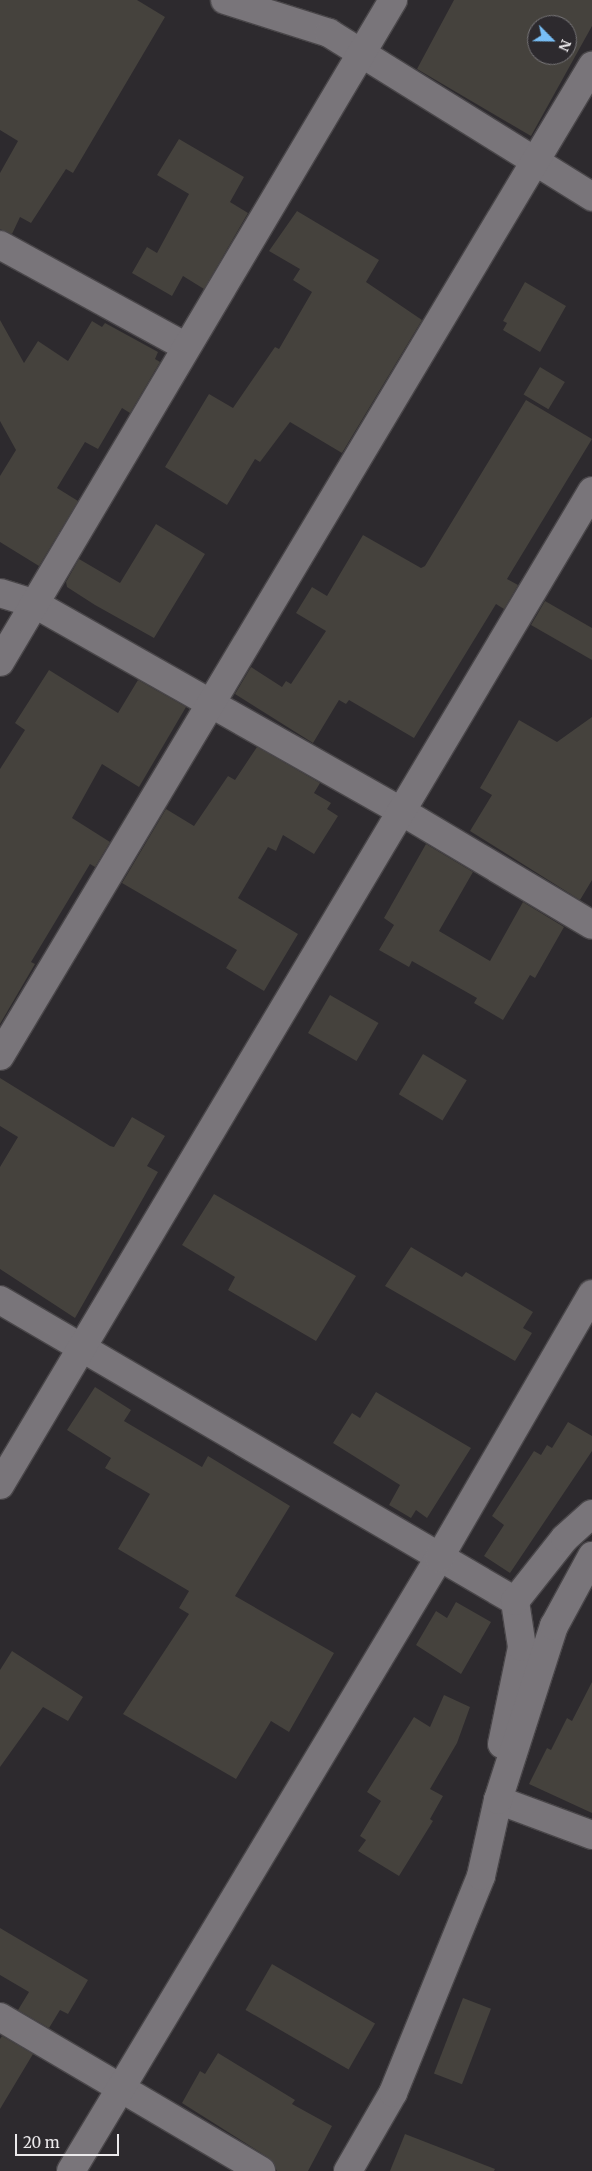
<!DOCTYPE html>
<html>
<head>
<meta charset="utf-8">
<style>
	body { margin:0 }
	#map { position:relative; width:592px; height:2171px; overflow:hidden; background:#2d2a2e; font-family:Merriweather,serif }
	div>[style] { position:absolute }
	.building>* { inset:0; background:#45423d; transform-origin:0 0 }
	.roads { filter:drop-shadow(1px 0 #494649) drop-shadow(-1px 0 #494649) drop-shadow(0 1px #494649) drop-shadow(0 -1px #494649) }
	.minor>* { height:28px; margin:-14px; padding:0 14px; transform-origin:14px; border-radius:14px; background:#79757a }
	span { translate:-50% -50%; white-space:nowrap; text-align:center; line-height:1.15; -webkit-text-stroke:4px #2d2a2e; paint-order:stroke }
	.north { position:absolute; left:527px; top:15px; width:50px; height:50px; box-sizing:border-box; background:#2d2a2e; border:1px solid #79777a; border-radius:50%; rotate:113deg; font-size:14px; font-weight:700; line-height:20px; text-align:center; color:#eceaec }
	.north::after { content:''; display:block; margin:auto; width:18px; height:22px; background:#78bff7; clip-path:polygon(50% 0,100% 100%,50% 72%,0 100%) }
	.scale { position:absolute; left:15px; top:2134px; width:104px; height:22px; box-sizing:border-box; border:2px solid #eceaec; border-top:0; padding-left:6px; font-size:15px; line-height:18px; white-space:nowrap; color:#eceaec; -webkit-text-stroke:4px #2d2a2e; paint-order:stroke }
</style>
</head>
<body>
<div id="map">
	<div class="building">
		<i style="clip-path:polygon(0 0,137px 0,165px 17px,73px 173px,66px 169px,31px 223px,20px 217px,12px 234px,0 229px,0 173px,18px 141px,0 130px)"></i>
		<i style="clip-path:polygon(evenodd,454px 0,592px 0,592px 26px,531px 136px,417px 69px,454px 0,537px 25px,567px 25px,567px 55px,537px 55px,537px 25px)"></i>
		<i style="clip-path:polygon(179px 139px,244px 177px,230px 202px,248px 213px,204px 289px,183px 276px,172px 296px,132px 273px,147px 247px,157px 253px,189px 194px,157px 175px)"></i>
		<i style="clip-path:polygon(297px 211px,379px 260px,366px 282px,422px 320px,342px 453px,290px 422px,260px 462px,255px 459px,227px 505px,165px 467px,209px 394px,233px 408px,275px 347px,279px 349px,312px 292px,293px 280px,300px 269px,269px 251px)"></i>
		<i style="clip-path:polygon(525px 282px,566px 306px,540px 352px,503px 330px,507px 323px,503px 321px)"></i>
		<i style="clip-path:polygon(0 320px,24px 363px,38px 341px,68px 361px,92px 321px,102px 327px,105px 323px,158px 352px,155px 359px,160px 362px,130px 413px,122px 408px,98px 449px,85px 442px,57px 488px,78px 501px,39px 566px,0 542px,0 476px,16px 450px,0 421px)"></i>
		<i style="left:540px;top:367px;width:29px;height:32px;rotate:31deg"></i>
		<i style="clip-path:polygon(526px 400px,592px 439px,507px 579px,518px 585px,504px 609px,496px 604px,414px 738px,349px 700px,346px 704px,339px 700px,313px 743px,235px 694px,251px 667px,282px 687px,286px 681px,291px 684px,326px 631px,296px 613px,312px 587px,327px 596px,363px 535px,421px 568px,425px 566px)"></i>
		<i style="clip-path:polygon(156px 524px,205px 554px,154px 638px,95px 605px,67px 587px,66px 582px,79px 559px,120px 583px)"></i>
		<i style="clip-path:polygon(545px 601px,592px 628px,592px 660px,531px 625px)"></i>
		<i style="clip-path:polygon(49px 670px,118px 713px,138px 680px,186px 707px,139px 787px,102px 764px,72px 818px,110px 842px,95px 867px,90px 864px,31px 962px,35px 964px,0 1024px,0 769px,25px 730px,15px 723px)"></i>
		<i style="clip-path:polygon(592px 717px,592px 880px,580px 900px,470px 831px,492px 795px,480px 788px,519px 720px,557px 742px)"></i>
		<i style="clip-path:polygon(257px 747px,320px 783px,314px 793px,331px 803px,327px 809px,338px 816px,314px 854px,283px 835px,276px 851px,268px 847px,238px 898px,298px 934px,264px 991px,226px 968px,237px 950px,122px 883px,166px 809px,194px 826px,228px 776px,235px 780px)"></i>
		<i style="clip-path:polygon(426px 844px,473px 872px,439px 931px,490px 961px,523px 902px,564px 927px,535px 978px,530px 975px,503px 1020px,474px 1003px,477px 998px,412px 961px,409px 967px,379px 950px,394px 925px,384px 918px)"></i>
		<i style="left:330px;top:995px;width:56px;height:44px;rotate:30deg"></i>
		<i style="left:423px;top:1054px;width:51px;height:47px;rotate:31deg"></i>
		<i style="clip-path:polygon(0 1078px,110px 1146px,114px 1147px,132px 1117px,165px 1136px,147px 1166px,158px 1172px,75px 1318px,0 1269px,0 1167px,18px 1137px,0 1126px)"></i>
		<i style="clip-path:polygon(214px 1194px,356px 1276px,316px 1341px,228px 1290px,235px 1277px,182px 1245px)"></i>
		<i style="clip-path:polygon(411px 1247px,462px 1277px,466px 1272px,533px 1312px,523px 1328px,532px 1333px,515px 1361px,385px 1286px)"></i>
		<i style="clip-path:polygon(95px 1387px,131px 1410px,124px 1421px,202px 1467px,208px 1456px,290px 1506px,235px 1596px,334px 1653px,289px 1732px,271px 1721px,236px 1779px,123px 1714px,189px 1614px,179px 1608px,189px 1591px,118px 1549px,150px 1494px,105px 1468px,111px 1458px,67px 1430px)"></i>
		<i style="clip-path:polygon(376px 1392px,471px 1448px,427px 1518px,416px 1510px,411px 1518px,389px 1505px,400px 1485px,333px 1443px,352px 1413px,360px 1418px)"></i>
		<i style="clip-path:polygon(568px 1422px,592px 1436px,592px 1451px,510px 1573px,484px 1556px,504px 1525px,492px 1516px,534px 1451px,541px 1455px,547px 1445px,552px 1448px)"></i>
		<i style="clip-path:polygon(456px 1602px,491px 1622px,461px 1674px,416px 1645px,436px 1611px,447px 1618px)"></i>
		<i style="clip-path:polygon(12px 1651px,83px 1697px,68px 1721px,43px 1707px,0 1767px,0 1670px)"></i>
		<i style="clip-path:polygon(592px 1682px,592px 1813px,529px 1784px,547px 1748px,551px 1750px,567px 1718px,572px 1721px)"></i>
		<i style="clip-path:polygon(444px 1695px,470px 1707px,457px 1743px,430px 1789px,443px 1796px,430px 1819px,433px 1821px,399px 1876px,358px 1851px,366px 1840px,360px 1836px,381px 1801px,367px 1792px,414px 1717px,430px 1727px)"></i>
		<i style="clip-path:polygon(0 1928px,88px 1980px,68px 2014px,60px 2010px,49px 2028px,18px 2010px,29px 1992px,0 1975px)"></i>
		<i style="left:272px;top:1964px;width:119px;height:53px;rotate:30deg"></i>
		<i style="left:463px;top:1998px;width:30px;height:81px;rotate:21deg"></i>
		<i style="clip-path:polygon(2px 2036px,33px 2054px,0 2109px,0 2039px)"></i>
		<i style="clip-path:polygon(218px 2053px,295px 2100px,292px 2104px,332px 2126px,308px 2171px,277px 2171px,269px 2158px,182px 2103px,200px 2071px,205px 2074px)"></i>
		<i style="clip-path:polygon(405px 2134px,495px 2169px,494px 2171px,390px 2171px)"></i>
	</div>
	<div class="roads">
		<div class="minor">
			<i style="left:225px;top:0;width:109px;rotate:17.6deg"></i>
			<i style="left:329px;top:33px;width:310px;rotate:31.9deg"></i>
			<i style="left:0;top:245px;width:212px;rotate:28.7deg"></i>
			<i style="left:0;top:593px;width:37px;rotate:17deg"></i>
			<i style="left:35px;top:604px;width:420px;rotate:29.5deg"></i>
			<i style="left:401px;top:811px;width:222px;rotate:30.8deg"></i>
			<i style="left:0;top:662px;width:770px;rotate:-59.3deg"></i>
			<i style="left:0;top:1056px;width:1154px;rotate:-59.12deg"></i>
			<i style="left:0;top:1300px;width:597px;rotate:30.3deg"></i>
			<i style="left:0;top:1485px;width:1157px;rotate:-59.22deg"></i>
			<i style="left:502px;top:1744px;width:99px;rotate:-78.3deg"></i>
			<i style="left:522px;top:1647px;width:47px;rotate:-98.7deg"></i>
			<i style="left:515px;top:1601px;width:80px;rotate:-51.6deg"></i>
			<i style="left:565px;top:1538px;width:36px;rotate:-42deg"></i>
			<i style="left:498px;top:1800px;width:100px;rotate:20.4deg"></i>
			<i style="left:0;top:2017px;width:303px;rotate:30.5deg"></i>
			<i style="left:71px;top:2171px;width:715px;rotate:-59.02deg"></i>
			<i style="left:439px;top:1558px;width:305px;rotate:-59.9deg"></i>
			<i style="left:348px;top:2171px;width:90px;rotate:-60deg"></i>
			<i style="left:393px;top:2093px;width:234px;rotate:-67.9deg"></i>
			<i style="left:481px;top:1876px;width:78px;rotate:-77.4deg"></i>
			<i style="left:498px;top:1800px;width:183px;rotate:-72.2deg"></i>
			<i style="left:554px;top:1626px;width:80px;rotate:-61.5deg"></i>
		</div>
	</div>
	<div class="north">N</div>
	<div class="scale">20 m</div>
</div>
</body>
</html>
